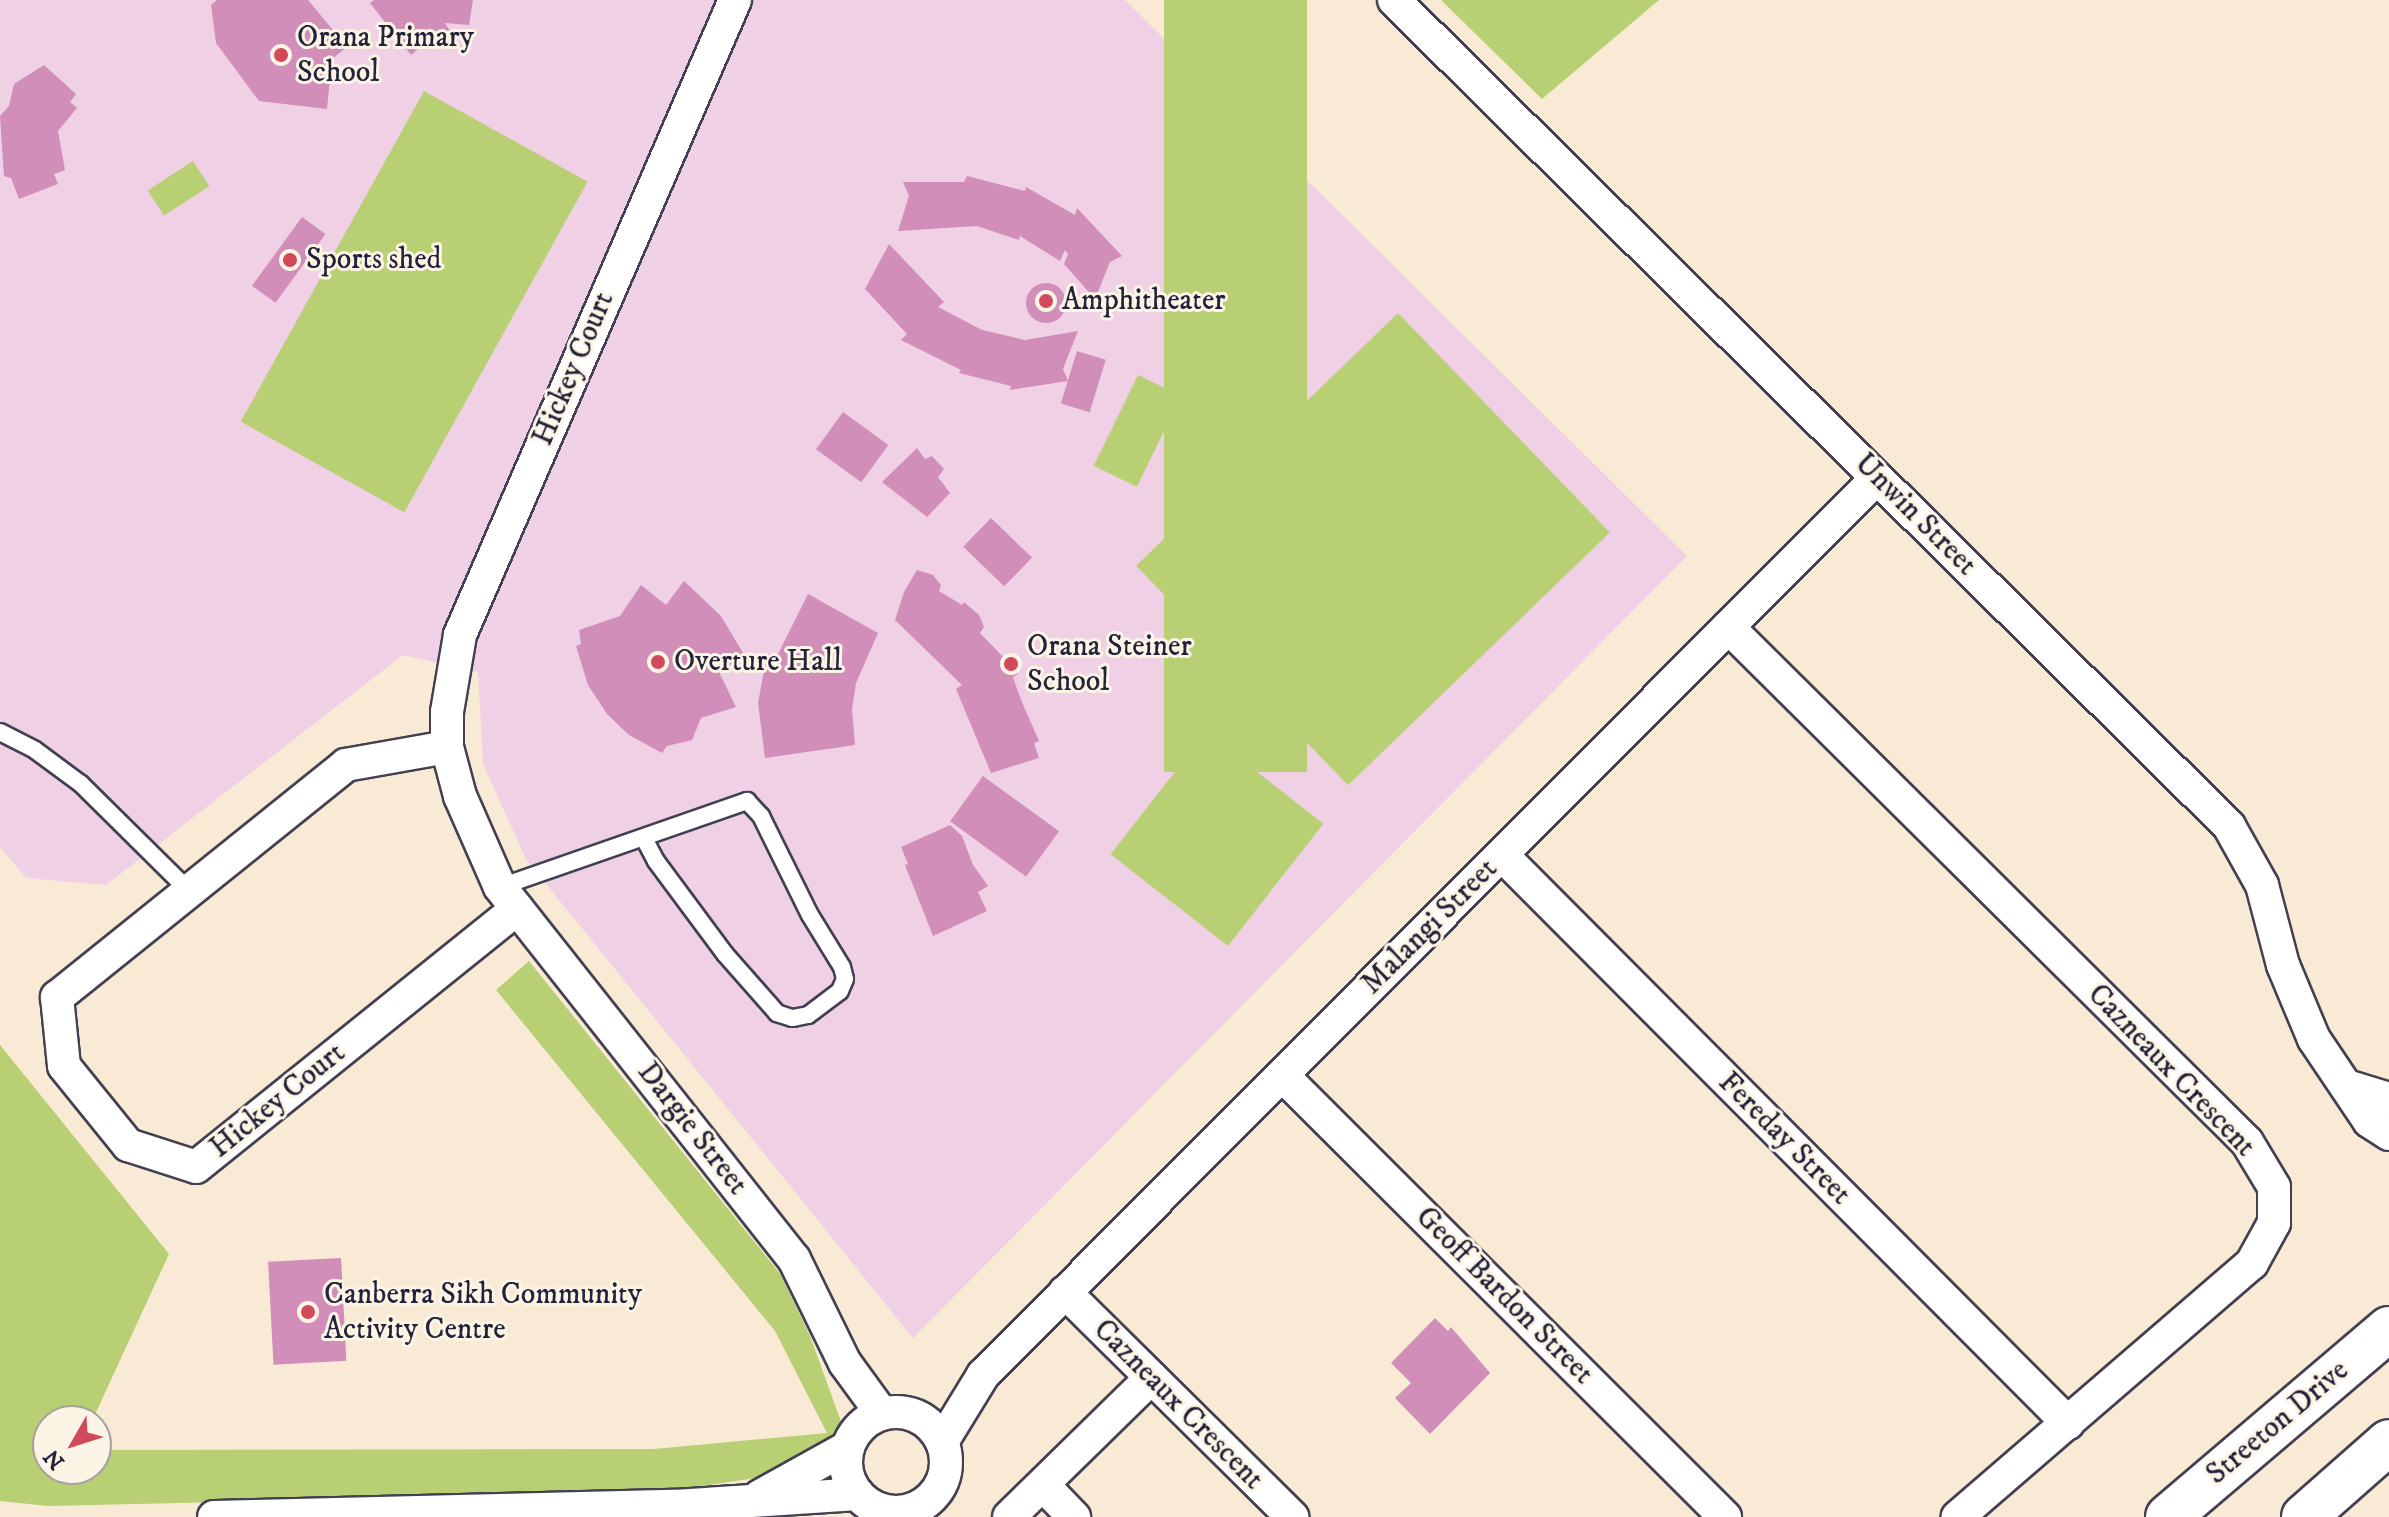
<!DOCTYPE html>
<html>
<head>
<meta charset="utf-8">
<style>
	body { margin:0 }
	#map { position:relative; width:2389px; height:1517px; overflow:hidden; background:#f8ead4; font-family:"IM FELL DW Pica",serif }
	div>[style] { position:absolute }
	.built>* { inset:0; background:#f0d0e5 }
	.green>* { inset:0; background:#b9cf73; transform-origin:0 0 }
	.building>* { inset:0; background:#d18eb8; transform-origin:0 0 }
	.round { border-radius:50% }
	.roads { filter:drop-shadow(2px 0 #424052) drop-shadow(-2px 0 #424052) drop-shadow(0 2px #424052) drop-shadow(0 -2px #424052) }
	.service>* { height:16px; margin:-8px; padding:0 8px; transform-origin:8px; border-radius:8px; background:#fff }
	.minor>* { height:32px; margin:-16px; padding:0 16px; transform-origin:16px; border-radius:16px; background:#fff }
	.minor>.ring { margin:-16px; padding:0; box-sizing:content-box; background:none; border:32px solid #fff; border-radius:50% }
	.primary>* { height:44px; margin:-22px; padding:0 22px; transform-origin:22px; border-radius:22px; background:#fff }
	.dots>* { width:22px; height:22px; translate:-50% -50%; box-sizing:border-box; border:4px solid #fcf5e5; border-radius:50% }
	span { translate:-50% -50%; white-space:nowrap; text-align:center; line-height:1.15; -webkit-text-stroke:6px #fcf5e5; paint-order:stroke }
	.poi-label { font-size:30px; color:#22223b }
	.left { translate:0 -50%; text-align:left }
	.street-label { font-size:30px; color:#22223b }
	.north { position:absolute; left:32px; top:1405px; width:80px; height:80px; box-sizing:border-box; background:#fcf5e5; border:2px solid #a5a1a1; border-radius:50%; rotate:231deg; font-size:22px; font-weight:700; line-height:32px; text-align:center; color:#22223b }
	.north::after { content:''; display:block; margin:auto; width:28px; height:36px; background:#d1495b; clip-path:polygon(50% 0,100% 100%,50% 72%,0 100%) }
</style>
</head>
<body>
<div id="map">
	<div class="built">
		<i style="clip-path:polygon(0 0,1125px 0,1687px 556px,913px 1338px,526px 859px,483px 764px,478px 672px,403px 655px,106px 885px,26px 878px,0 847px)"></i>
	</div>
	<div class="green">
		<i style="left:1164px;top:0;width:143px;height:772px"></i>
		<i style="clip-path:polygon(1441px 0,1659px 0,1542px 99px)"></i>
		<i style="left:424px;top:91px;width:187px;height:378px;rotate:29deg"></i>
		<i style="left:193px;top:161px;width:30px;height:54px;rotate:57deg"></i>
		<i style="left:1398px;top:313px;width:305px;height:364px;rotate:46deg"></i>
		<i style="left:1138px;top:375px;width:48px;height:101px;rotate:26deg"></i>
		<i style="left:1206px;top:732px;width:149px;height:155px;rotate:38deg"></i>
		<i style="clip-path:polygon(529px 961px,781px 1275px,810px 1336px,843px 1427px,826px 1452px,769px 1476px,662px 1492px,48px 1506px,0 1501px,0 1045px,169px 1254px,92px 1421px,48px 1421px,48px 1469px,96px 1469px,96px 1450px,654px 1449px,827px 1433px,775px 1331px,496px 990px)"></i>
	</div>
	<div class="building">
		<i style="clip-path:polygon(217px 0,308px 0,347px 47px,332px 59px,327px 109px,259px 101px,216px 43px,211px 5px)"></i>
		<i style="clip-path:polygon(374px 0,473px 0,469px 25px,445px 23px,459px 45px,426px 42px,411px 55px,370px 3px)"></i>
		<i style="clip-path:polygon(44px 65px,76px 94px,70px 102px,77px 108px,58px 131px,65px 170px,54px 174px,58px 184px,19px 199px,11px 178px,4px 176px,0 116px,9px 106px,14px 84px)"></i>
		<i style="clip-path:polygon(967px 176px,1025px 191px,1026px 187px,1075px 215px,1077px 208px,1122px 256px,1110px 262px,1095px 299px,1064px 264px,1068px 254px,1065px 250px,1060px 261px,1020px 236px,1019px 240px,977px 226px,898px 231px,909px 196px,903px 182px,964px 182px)"></i>
		<i style="left:302px;top:217px;width:29px;height:85px;rotate:36deg"></i>
		<i style="clip-path:polygon(889px 244px,944px 302px,938px 307px,982px 330px,1025px 340px,1078px 331px,1063px 369px,1068px 381px,1010px 390px,1011px 386px,959px 373px,961px 370px,901px 340px,907px 334px,865px 289px)"></i>
		<i class="round" style="left:1026px;top:283px;width:40px;height:40px"></i>
		<i style="left:1077px;top:351px;width:30px;height:55px;rotate:17deg"></i>
		<i style="left:843px;top:412px;width:56px;height:46px;rotate:36deg"></i>
		<i style="clip-path:polygon(917px 448px,925px 459px,932px 456px,944px 469px,938px 477px,950px 493px,927px 517px,882px 482px)"></i>
		<i style="left:991px;top:518px;width:57px;height:40px;rotate:44deg"></i>
		<i style="clip-path:polygon(917px 570px,933px 575px,941px 585px,939px 591px,962px 605px,964px 602px,979px 615px,984px 627px,980px 633px,1004px 658px,1009px 655px,1018px 674px,1013px 677px,1021px 700px,1039px 741px,1034px 743px,1039px 758px,991px 773px,956px 689px,962px 685px,895px 620px,904px 592px)"></i>
		<i style="clip-path:polygon(684px 581px,721px 616px,746px 658px,718px 670px,736px 707px,701px 718px,692px 740px,667px 746px,662px 753px,629px 735px,607px 714px,588px 685px,576px 646px,581px 644px,579px 630px,620px 616px,641px 585px,666px 605px)"></i>
		<i style="clip-path:polygon(808px 594px,878px 633px,856px 683px,852px 709px,855px 745px,765px 758px,758px 703px,767px 654px,778px 654px)"></i>
		<i style="left:983px;top:776px;width:94px;height:56px;rotate:36deg"></i>
		<i style="clip-path:polygon(950px 825px,962px 836px,973px 865px,988px 886px,978px 892px,987px 911px,933px 936px,905px 865px,908px 864px,901px 847px)"></i>
		<i style="left:341px;top:1258px;width:103px;height:73px;rotate:87deg"></i>
		<i style="clip-path:polygon(1435px 1318px,1448px 1331px,1451px 1327px,1490px 1373px,1430px 1434px,1395px 1398px,1411px 1383px,1391px 1363px)"></i>
	</div>
	<div class="roads">
		<div class="service">
			<i style="left:0;top:732px;width:39px;rotate:27deg"></i>
			<i style="left:35px;top:750px;width:57px;rotate:36.5deg"></i>
			<i style="left:81px;top:784px;width:152px;rotate:44.7deg"></i>
			<i style="left:500px;top:887px;width:262px;rotate:-19.2deg"></i>
			<i style="left:747px;top:801px;width:21px;rotate:47deg"></i>
			<i style="left:761px;top:816px;width:110px;rotate:63.7deg"></i>
			<i style="left:810px;top:915px;width:61px;rotate:58.4deg"></i>
			<i style="left:842px;top:967px;width:12px;rotate:76deg"></i>
			<i style="left:845px;top:979px;width:13px;rotate:113deg"></i>
			<i style="left:840px;top:991px;width:40px;rotate:143deg"></i>
			<i style="left:808px;top:1015px;width:16px;rotate:169deg"></i>
			<i style="left:792px;top:1018px;width:16px;rotate:-162deg"></i>
			<i style="left:777px;top:1013px;width:79px;rotate:-131.4deg"></i>
			<i style="left:725px;top:954px;width:116px;rotate:-126.6deg"></i>
			<i style="left:656px;top:861px;width:26px;rotate:-118deg"></i>
		</div>
		<div class="minor">
			<i style="left:735px;top:0;width:692px;rotate:113.42deg"></i>
			<i style="left:460px;top:635px;width:78px;rotate:99.6deg"></i>
			<i style="left:447px;top:712px;width:35px;rotate:90deg"></i>
			<i style="left:447px;top:747px;width:51px;rotate:75.1deg"></i>
			<i style="left:460px;top:796px;width:99px;rotate:66.3deg"></i>
			<i style="left:500px;top:887px;width:474px;rotate:51.7deg"></i>
			<i style="left:794px;top:1259px;width:116px;rotate:63.9deg"></i>
			<i style="left:845px;top:1363px;width:63px;rotate:54deg"></i>
			<i style="left:1394px;top:0;width:1175px;rotate:44.69deg"></i>
			<i style="left:2229px;top:826px;width:68px;rotate:60.8deg"></i>
			<i style="left:2262px;top:885px;width:83px;rotate:75.3deg"></i>
			<i style="left:2283px;top:965px;width:80px;rotate:67.3deg"></i>
			<i style="left:2314px;top:1039px;width:99px;rotate:56.1deg"></i>
			<i style="left:2369px;top:1121px;width:24px;rotate:33deg"></i>
			<i style="left:1728px;top:627px;width:731px;rotate:44.78deg"></i>
			<i style="left:2247px;top:1142px;width:52px;rotate:59deg"></i>
			<i style="left:2274px;top:1187px;width:36px;rotate:90deg"></i>
			<i style="left:2274px;top:1223px;width:46px;rotate:118.8deg"></i>
			<i style="left:2252px;top:1263px;width:389px;rotate:139.2deg"></i>
			<i style="left:447px;top:747px;width:103px;rotate:169.9deg"></i>
			<i style="left:346px;top:765px;width:371px;rotate:141.2deg"></i>
			<i style="left:57px;top:997px;width:69px;rotate:84.2deg"></i>
			<i style="left:64px;top:1066px;width:102px;rotate:51deg"></i>
			<i style="left:128px;top:1145px;width:71px;rotate:17.9deg"></i>
			<i style="left:196px;top:1167px;width:412px;rotate:-38.8deg"></i>
			<i style="left:1502px;top:855px;width:802px;rotate:45.1deg"></i>
			<i style="left:1282px;top:1075px;width:626px;rotate:44.94deg"></i>
			<i style="left:2350px;top:1087px;width:41px;rotate:17.1deg"></i>
			<i style="left:1065px;top:1292px;width:320px;rotate:44.7deg"></i>
			<i class="ring" style="left:846px;top:1412px;width:68px;height:68px"></i>
			<i style="left:942px;top:1442px;width:79px;rotate:-58.5deg"></i>
			<i style="left:983px;top:1375px;width:1266px;rotate:-45.1deg"></i>
			<i style="left:1043px;top:1485px;width:45px;rotate:45.9deg"></i>
			<i style="left:760px;top:1496px;width:101px;rotate:-29.1deg"></i>
			<i style="left:214px;top:1517px;width:460px;rotate:-1.4deg"></i>
			<i style="left:674px;top:1506px;width:184px;rotate:-3.7deg"></i>
			<i style="left:1009px;top:1517px;width:199px;rotate:-44.4deg"></i>
		</div>
		<div class="primary">
			<i style="left:2168px;top:1517px;width:290px;rotate:-40.4deg"></i>
			<i style="left:2304px;top:1517px;width:113px;rotate:-41.4deg"></i>
		</div>
	</div>
	<div class="dots">
		<i style="left:281px;top:55px;background:#d1495b"></i>
		<i style="left:290px;top:260px;background:#d1495b"></i>
		<i style="left:1046px;top:301px;background:#d1495b"></i>
		<i style="left:658px;top:662px;background:#d1495b"></i>
		<i style="left:1011px;top:664px;background:#d1495b"></i>
		<i style="left:308px;top:1312px;background:#d1495b"></i>
	</div>
	<div class="poi-label">
		<span class="left" style="left:297px;top:55px">Orana Primary<br>School</span>
		<span class="left" style="left:306px;top:260px">Sports shed</span>
		<span class="left" style="left:1062px;top:301px">Amphitheater</span>
		<span class="left" style="left:1027px;top:664px">Orana Steiner<br>School</span>
		<span class="left" style="left:674px;top:662px">Overture Hall</span>
		<span class="left" style="left:324px;top:1312px">Canberra Sikh Community<br>Activity Centre</span>
	</div>
	<div class="street-label">
		<span style="left:574px;top:369px;rotate:-67deg">Hickey Court</span>
		<span style="left:1915px;top:515px;rotate:45deg">Unwin Street</span>
		<span style="left:1430px;top:927px;rotate:-45deg">Malangi Street</span>
		<span style="left:2171px;top:1071px;rotate:46deg">Cazneaux Crescent</span>
		<span style="left:278px;top:1101px;rotate:-39deg">Hickey Court</span>
		<span style="left:692px;top:1129px;rotate:52deg">Dargie Street</span>
		<span style="left:1784px;top:1139px;rotate:45deg">Fereday Street</span>
		<span style="left:1504px;top:1296px;rotate:45deg">Geoff Bardon Street</span>
		<span style="left:1178px;top:1405px;rotate:45deg">Cazneaux Crescent</span>
		<span style="left:2278px;top:1423px;rotate:-40deg">Streeton Drive</span>
	</div>
	<div class="north">N</div>
</div>
</body>
</html>
